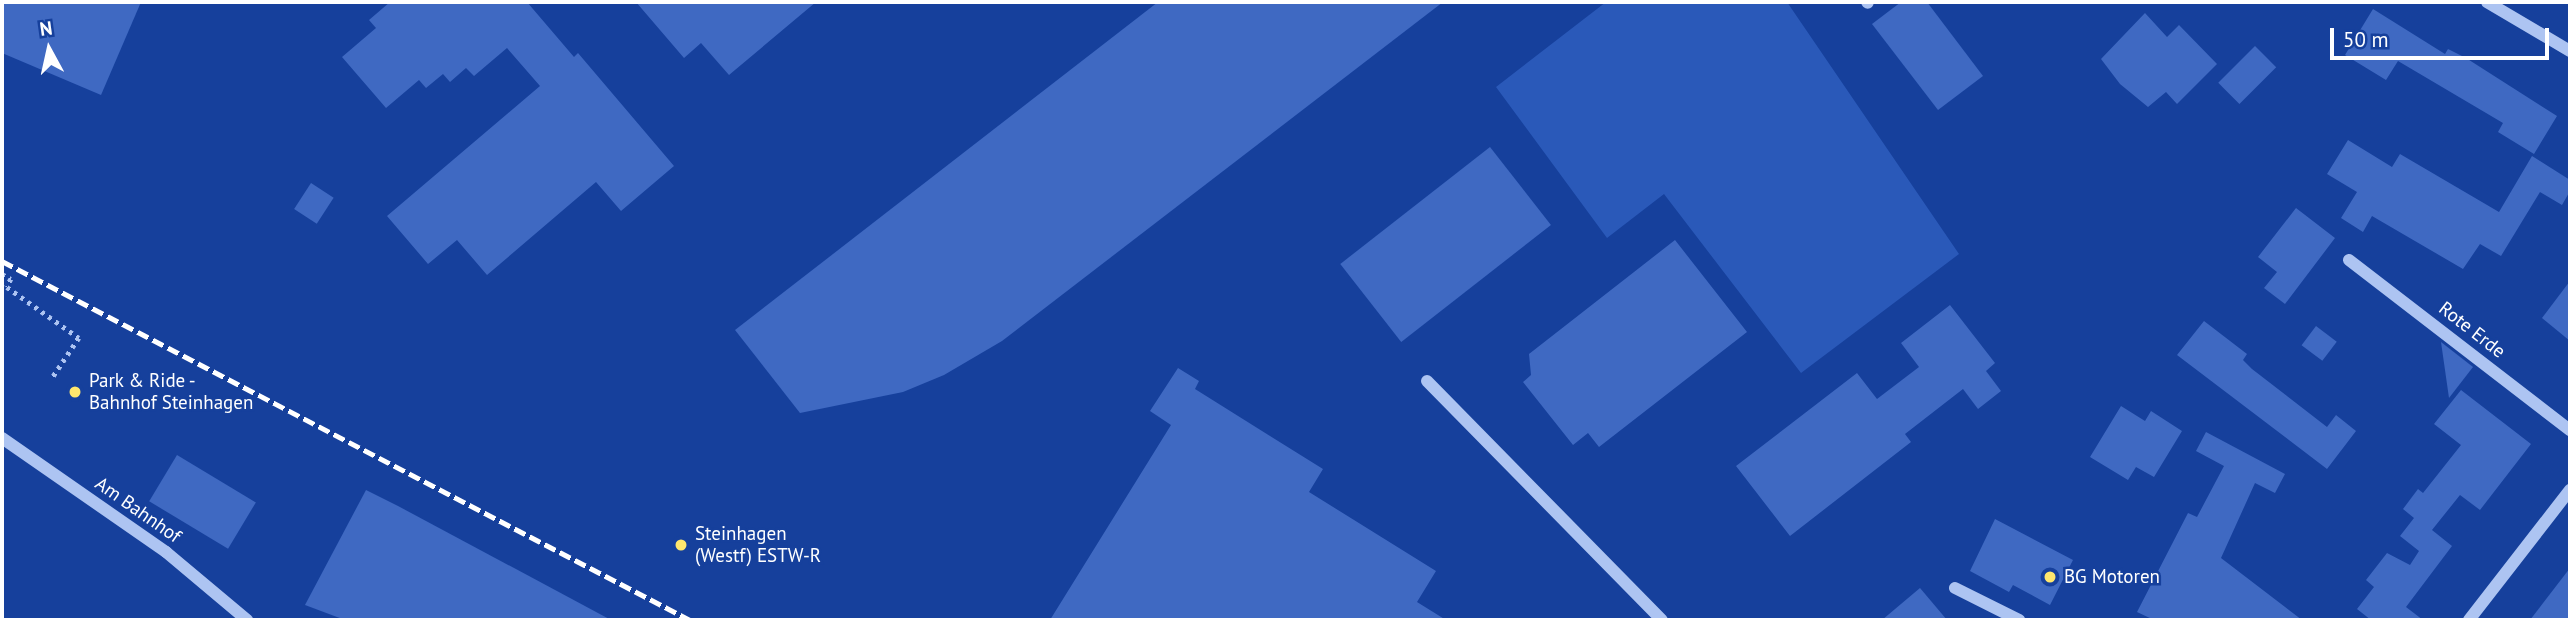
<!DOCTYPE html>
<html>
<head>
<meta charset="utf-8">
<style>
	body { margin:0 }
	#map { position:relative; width:2572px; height:622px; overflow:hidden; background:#16409c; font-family:"PT Sans",sans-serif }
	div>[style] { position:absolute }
	.green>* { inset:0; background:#2a59b9 }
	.building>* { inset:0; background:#3f69c2; transform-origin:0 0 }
	.path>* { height:4.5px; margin-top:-2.25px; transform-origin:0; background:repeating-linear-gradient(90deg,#adc4f2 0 3.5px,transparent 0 8.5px) }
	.minor>* { height:12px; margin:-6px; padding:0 6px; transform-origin:6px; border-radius:6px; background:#adc4f2 }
	.rail>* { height:5px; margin-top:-2.5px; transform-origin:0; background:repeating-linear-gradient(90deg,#fff 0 12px,transparent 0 17px) }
	.dots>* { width:19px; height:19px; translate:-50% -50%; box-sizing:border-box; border:4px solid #16409c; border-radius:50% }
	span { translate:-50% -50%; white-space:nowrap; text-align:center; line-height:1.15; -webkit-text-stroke:5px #16409c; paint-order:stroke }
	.street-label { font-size:19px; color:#fff }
	.poi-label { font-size:19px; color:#fff }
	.left { translate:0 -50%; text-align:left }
	.frame { position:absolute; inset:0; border:4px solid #fff; pointer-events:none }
	.north { position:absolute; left:14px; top:14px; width:70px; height:70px; -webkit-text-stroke:5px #16409c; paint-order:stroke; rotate:352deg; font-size:19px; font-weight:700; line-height:28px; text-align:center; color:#fff }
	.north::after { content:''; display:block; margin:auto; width:24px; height:32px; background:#fff; clip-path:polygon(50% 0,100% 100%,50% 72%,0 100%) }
	.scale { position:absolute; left:2330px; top:28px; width:219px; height:32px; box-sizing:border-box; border:4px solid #fff; border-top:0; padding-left:9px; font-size:21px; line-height:24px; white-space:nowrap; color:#fff; -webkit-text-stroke:5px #16409c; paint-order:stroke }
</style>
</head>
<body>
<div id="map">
	<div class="green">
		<i style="clip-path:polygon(1606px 2px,1787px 2px,1959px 254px,1801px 373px,1664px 194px,1607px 238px,1496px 87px)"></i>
	</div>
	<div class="building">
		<i style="clip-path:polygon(2px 2px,141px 2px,101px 95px,2px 53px)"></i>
		<i style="clip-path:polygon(390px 2px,527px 2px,574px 57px,578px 53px,674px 166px,621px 211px,596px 182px,487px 275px,457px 240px,428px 264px,387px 216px,540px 86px,507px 48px,474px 76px,466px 68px,450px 82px,443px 74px,426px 88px,419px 80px,386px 108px,342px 57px,376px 28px,369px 20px)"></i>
		<i style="clip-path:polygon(636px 2px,816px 2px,729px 75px,701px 43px,684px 58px)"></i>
		<i style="clip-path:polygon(1158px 2px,1443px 2px,1002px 341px,944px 375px,903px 392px,800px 413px,735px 330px)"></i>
		<i style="clip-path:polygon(1901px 2px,1927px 2px,1983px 76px,1938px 110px,1872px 24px)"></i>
		<i style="clip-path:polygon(2373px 9px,2445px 54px,2448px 49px,2466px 58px,2557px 116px,2534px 154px,2498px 132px,2503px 123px,2398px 61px,2386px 80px,2345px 55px)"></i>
		<i style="clip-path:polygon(2145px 13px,2167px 37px,2179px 25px,2217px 64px,2177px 104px,2166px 92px,2148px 107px,2120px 84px,2101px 59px)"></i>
		<i style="left:2255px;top:46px;width:30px;height:52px;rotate:45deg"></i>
		<i style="clip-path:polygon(2348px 140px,2392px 167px,2400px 154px,2499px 212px,2532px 156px,2570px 180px,2570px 191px,2562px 205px,2540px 192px,2501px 256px,2480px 244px,2463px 269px,2372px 216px,2363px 232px,2341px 218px,2357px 192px,2327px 174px)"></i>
		<i style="left:1490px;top:147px;width:99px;height:190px;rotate:52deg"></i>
		<i style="left:311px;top:183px;width:27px;height:31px;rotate:33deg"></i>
		<i style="clip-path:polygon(2296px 208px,2335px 238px,2285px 304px,2264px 288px,2277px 272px,2258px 257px)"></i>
		<i style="clip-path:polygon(1675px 240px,1747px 332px,1599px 447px,1588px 433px,1573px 445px,1523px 382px,1531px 375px,1529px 354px)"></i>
		<i style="clip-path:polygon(2570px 281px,2570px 341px,2542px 318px)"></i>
		<i style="clip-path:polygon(1950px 305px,1995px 363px,1986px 371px,2001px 391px,1978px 409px,1963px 389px,1905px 434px,1911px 442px,1790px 536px,1736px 466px,1857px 373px,1877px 399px,1919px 367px,1901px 343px)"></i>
		<i style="clip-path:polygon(2204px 321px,2247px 354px,2243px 360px,2252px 369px,2327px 427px,2336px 415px,2356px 431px,2327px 469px,2177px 355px)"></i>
		<i style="left:2316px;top:326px;width:26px;height:24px;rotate:37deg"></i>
		<i style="clip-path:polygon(2441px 342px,2473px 367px,2449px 398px)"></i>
		<i style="clip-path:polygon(1178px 368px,1199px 381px,1195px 389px,1323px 469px,1309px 492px,1436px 571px,1417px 602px,1446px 620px,1050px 620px,1171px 425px,1150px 411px)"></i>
		<i style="clip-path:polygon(2461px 390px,2531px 444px,2480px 510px,2460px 495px,2432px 530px,2452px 546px,2406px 607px,2423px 620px,2371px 620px,2357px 609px,2374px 587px,2366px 580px,2387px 553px,2410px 565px,2419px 551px,2400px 536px,2414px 518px,2403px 509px,2418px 489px,2423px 493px,2461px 445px,2434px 424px)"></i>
		<i style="clip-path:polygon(2121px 406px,2145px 421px,2151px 411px,2182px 431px,2154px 477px,2136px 467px,2128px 480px,2090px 457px)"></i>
		<i style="clip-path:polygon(2206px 432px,2285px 474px,2275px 493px,2255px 483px,2221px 558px,2302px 620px,2154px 620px,2137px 612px,2188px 513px,2197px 517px,2224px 466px,2196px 451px)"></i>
		<i style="left:177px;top:455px;width:92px;height:54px;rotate:31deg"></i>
		<i style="clip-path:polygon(366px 490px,398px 506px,611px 620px,345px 620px,305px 605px)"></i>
		<i style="clip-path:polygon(1995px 519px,2073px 560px,2050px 605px,2013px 585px,2009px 592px,1970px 571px)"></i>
		<i style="clip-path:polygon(2570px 568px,2570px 620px,2530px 620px)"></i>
		<i style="clip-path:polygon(1920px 588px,1947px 620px,1882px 620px)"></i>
	</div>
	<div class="path">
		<i style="left:2px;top:274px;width:10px;rotate:29deg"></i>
		<i style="left:11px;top:279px;width:9px;rotate:117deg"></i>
		<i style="left:7px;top:287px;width:88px;rotate:35.3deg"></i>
		<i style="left:79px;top:338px;width:47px;rotate:123.7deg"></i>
	</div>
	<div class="minor">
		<i style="left:1867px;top:2px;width:1px;rotate:45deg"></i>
		<i style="left:2487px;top:2px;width:96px;rotate:30.6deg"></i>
		<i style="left:2349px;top:260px;width:279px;rotate:37.6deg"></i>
		<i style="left:1427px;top:381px;width:335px;rotate:45.5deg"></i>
		<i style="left:2px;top:438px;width:200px;rotate:34.8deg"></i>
		<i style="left:166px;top:552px;width:106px;rotate:40deg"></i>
		<i style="left:1955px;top:588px;width:72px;rotate:26.6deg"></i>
		<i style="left:2469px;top:620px;width:165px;rotate:-52.2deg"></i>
	</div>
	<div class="rail">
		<i style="left:2px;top:261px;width:776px;rotate:27.56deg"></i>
	</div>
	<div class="dots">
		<i style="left:75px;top:392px;background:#ffe76e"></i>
		<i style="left:681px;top:545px;background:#ffe76e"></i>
		<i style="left:2050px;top:577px;background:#ffe76e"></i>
	</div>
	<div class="street-label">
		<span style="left:2472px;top:330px;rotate:38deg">Rote Erde</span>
		<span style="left:138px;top:510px;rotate:35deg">Am Bahnhof</span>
	</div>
	<div class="poi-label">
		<span class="left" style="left:89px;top:392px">Park &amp; Ride -<br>Bahnhof Steinhagen</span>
		<span class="left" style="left:695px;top:545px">Steinhagen<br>(Westf) ESTW-R</span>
		<span class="left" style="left:2064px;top:577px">BG Motoren</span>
	</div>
	<div class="frame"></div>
	<div class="north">N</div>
	<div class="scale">50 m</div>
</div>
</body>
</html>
